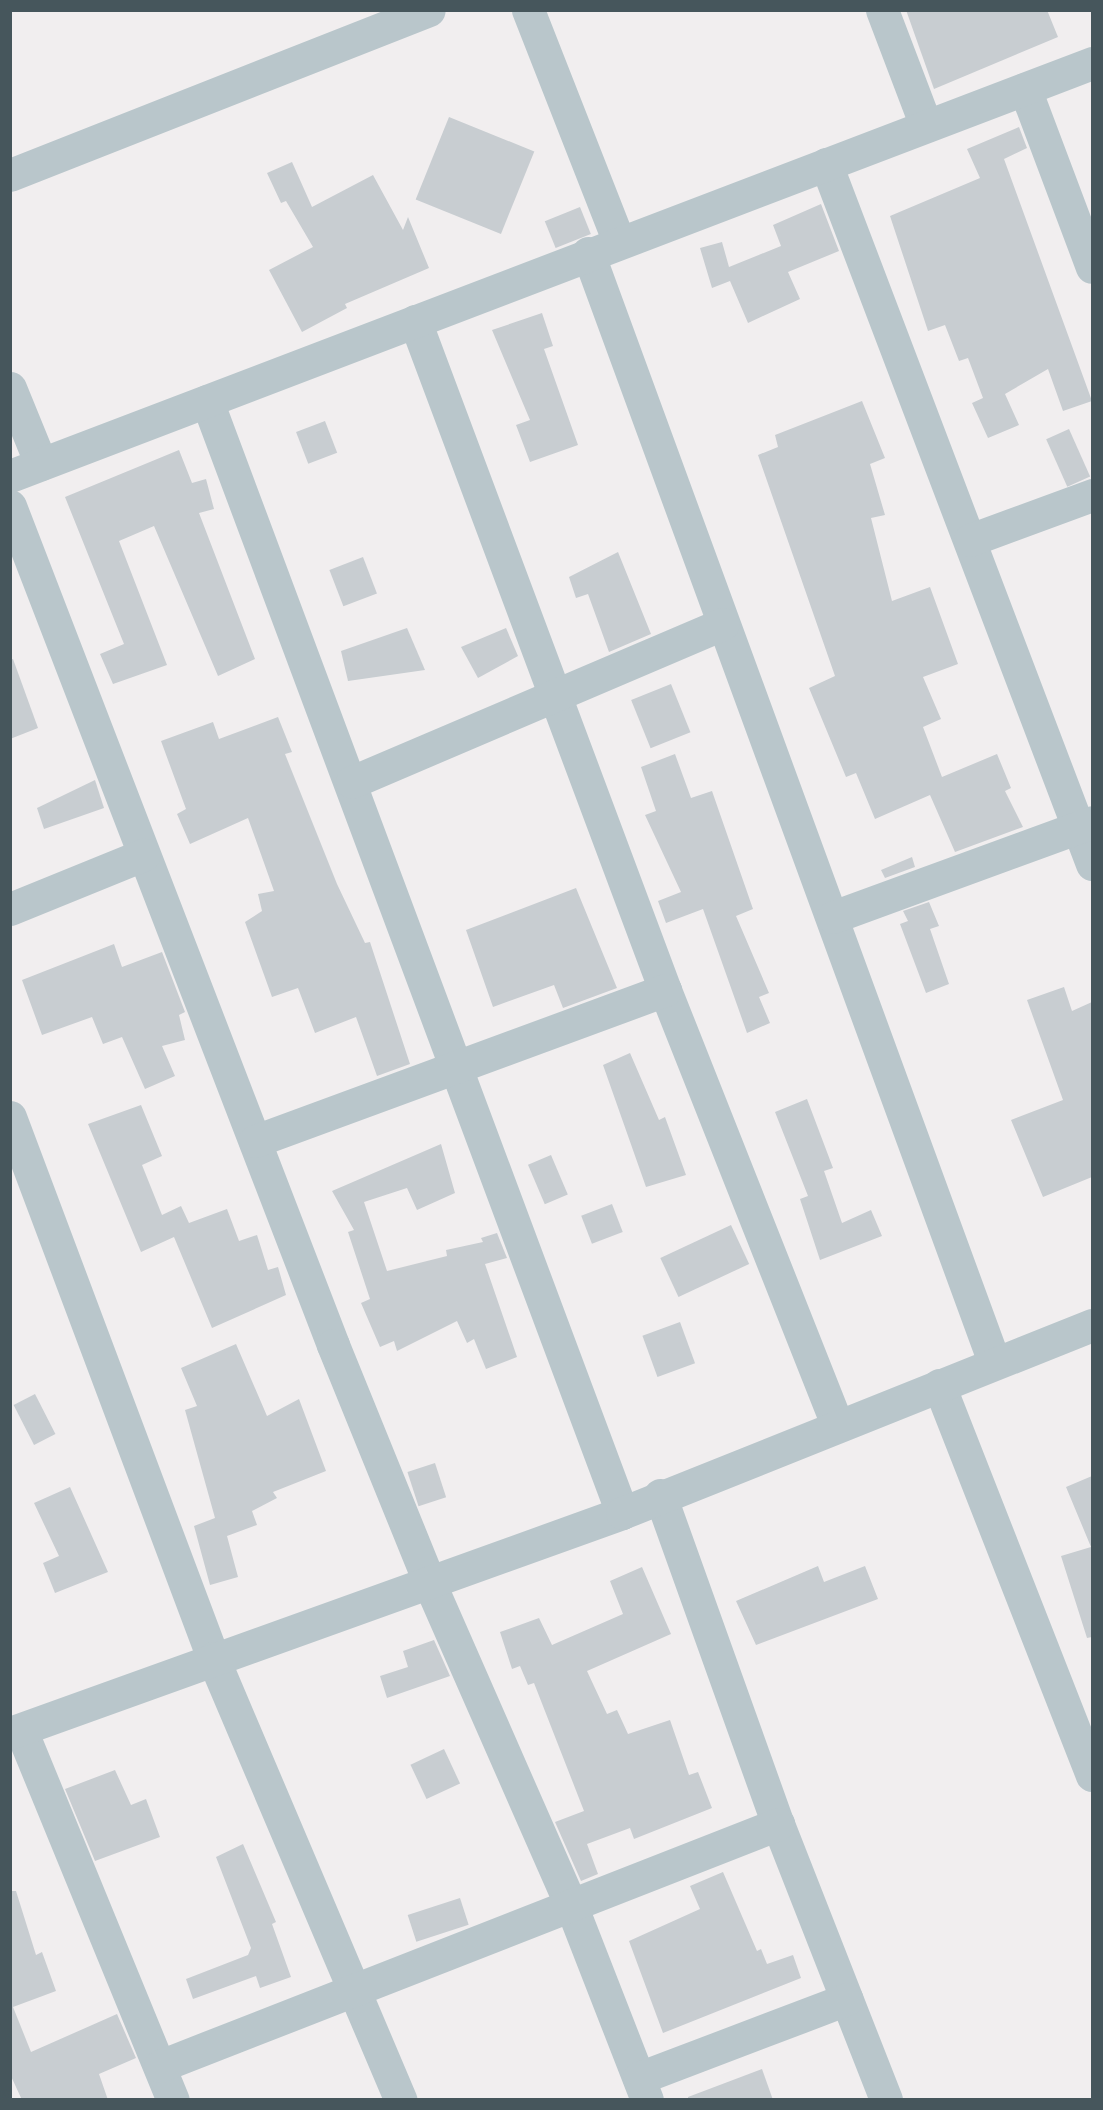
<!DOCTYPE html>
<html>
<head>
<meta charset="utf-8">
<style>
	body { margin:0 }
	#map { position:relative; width:1103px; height:2110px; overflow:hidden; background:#f1eeef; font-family:Signika,sans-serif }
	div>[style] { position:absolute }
	.building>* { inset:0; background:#c8cdd1; transform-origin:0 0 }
	.minor>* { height:33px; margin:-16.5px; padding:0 16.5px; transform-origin:16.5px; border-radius:16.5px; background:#b9c6cb }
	span { translate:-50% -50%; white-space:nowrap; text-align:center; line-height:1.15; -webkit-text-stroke:6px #fff; paint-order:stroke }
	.frame { position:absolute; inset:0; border:12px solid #46565c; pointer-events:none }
</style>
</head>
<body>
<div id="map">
	<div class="building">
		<i style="clip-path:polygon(906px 10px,1047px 10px,1058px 37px,934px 89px)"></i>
		<i style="left:449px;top:117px;width:92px;height:89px;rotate:22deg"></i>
		<i style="clip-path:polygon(1019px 127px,1027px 148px,1004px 159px,1092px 401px,1063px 411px,1048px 369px,1005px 394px,1019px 425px,988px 438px,972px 403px,983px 398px,968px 358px,959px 361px,945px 325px,928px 331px,890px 216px,980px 178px,967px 149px)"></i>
		<i style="clip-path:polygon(292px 162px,312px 207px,373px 175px,403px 230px,408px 217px,429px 268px,345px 304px,347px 308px,302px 332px,269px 270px,313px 247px,286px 201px,281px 203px,267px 173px)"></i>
		<i style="clip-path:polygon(821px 204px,839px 251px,788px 272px,800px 299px,748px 323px,730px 281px,712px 288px,700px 248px,722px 242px,729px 267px,781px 246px,773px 225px)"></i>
		<i style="left:580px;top:207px;width:29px;height:38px;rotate:68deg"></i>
		<i style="clip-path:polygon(542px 313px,553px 346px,544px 349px,578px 445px,530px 462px,516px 425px,530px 420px,492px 330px)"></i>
		<i style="clip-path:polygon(862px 401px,885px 458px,870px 464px,885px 515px,871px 518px,892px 601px,930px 587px,958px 664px,923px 677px,941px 719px,923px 727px,942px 777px,997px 754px,1011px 788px,1005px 791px,1023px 827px,955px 852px,930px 795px,875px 819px,856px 773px,846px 777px,809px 688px,835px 676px,758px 455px,778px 447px,775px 435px)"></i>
		<i style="left:325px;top:421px;width:34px;height:31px;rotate:69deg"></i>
		<i style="left:1069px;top:429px;width:52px;height:25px;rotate:66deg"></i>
		<i style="clip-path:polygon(179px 450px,192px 483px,206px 479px,214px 509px,199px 513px,255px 659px,218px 676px,154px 526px,119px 541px,167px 665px,113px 684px,100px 654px,124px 644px,65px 497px)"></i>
		<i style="clip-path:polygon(618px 552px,651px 634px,609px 652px,588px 594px,576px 598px,569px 577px)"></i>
		<i style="left:363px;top:557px;width:39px;height:36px;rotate:69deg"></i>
		<i style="clip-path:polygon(407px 628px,425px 670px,348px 681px,341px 651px)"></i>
		<i style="clip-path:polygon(506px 628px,518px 656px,478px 678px,461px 647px)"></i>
		<i style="clip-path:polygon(13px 659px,38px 728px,10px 739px,10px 660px)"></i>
		<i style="left:671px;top:684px;width:52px;height:43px;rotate:68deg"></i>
		<i style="clip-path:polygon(278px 717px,292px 752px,285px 754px,337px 884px,365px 943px,370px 942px,410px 1064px,377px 1076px,356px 1017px,315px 1033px,298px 988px,272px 997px,245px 922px,262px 911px,258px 894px,274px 891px,248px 818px,190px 844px,177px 814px,186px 809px,161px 741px,213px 722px,219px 739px)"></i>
		<i style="clip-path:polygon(675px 754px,691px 798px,712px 791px,753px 909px,736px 916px,769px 993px,759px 997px,770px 1023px,747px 1033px,703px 909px,666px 923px,658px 901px,681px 892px,645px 815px,656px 811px,641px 767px)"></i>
		<i style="clip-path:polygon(95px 780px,104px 808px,44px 829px,37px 808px)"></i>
		<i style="clip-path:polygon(912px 857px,915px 867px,885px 878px,881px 870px)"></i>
		<i style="clip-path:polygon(576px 888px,617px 988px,563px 1008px,554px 985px,493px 1007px,466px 930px)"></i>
		<i style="clip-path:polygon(929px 902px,939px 926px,930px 929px,949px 984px,926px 993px,900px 924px,908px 921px,903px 911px)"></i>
		<i style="clip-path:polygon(114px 944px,122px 967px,162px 952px,185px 1012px,179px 1015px,185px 1040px,162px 1046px,175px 1076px,145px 1089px,122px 1037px,103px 1044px,92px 1017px,42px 1035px,22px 980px)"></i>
		<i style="clip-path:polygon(1064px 987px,1072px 1011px,1092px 1002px,1092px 1177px,1043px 1197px,1011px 1120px,1063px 1100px,1027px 1000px)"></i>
		<i style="clip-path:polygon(630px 1053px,659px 1120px,665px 1117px,686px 1175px,646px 1187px,603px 1065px)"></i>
		<i style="clip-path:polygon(807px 1099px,833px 1168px,824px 1171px,842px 1223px,871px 1210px,882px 1236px,820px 1260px,800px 1199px,808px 1196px,775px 1112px)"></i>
		<i style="clip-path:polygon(141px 1105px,162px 1156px,142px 1165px,162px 1215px,181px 1206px,189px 1223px,227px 1209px,239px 1241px,257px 1235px,268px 1270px,278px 1267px,286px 1295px,212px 1328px,174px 1237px,141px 1252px,88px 1124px)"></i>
		<i style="clip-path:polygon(441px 1144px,455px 1193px,417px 1210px,407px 1188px,364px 1202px,387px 1271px,447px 1256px,446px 1250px,483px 1242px,481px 1238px,497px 1233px,507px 1258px,485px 1264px,517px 1357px,486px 1369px,474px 1339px,467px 1343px,457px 1321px,397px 1351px,394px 1341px,380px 1347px,361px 1303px,370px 1299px,348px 1232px,354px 1230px,332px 1191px)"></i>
		<i style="left:551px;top:1155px;width:43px;height:25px;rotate:67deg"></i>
		<i style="left:612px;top:1204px;width:30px;height:33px;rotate:69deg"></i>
		<i style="left:731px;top:1225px;width:43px;height:78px;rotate:65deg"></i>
		<i style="left:680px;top:1322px;width:44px;height:40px;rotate:70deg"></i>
		<i style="clip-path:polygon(236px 1344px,267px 1416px,299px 1399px,326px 1471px,273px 1492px,277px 1498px,252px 1511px,257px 1525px,227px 1536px,238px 1577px,210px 1585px,194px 1526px,215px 1518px,185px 1410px,197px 1406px,181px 1368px)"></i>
		<i style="left:35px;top:1394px;width:45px;height:24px;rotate:63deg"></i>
		<i style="left:435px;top:1463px;width:36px;height:29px;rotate:72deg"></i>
		<i style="clip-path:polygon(1092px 1476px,1092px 1637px,1087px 1638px,1061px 1556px,1091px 1547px,1066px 1487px)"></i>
		<i style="clip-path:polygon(70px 1487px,108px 1572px,55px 1593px,43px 1563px,59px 1556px,34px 1503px)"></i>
		<i style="clip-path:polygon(818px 1566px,824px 1582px,865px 1566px,878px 1599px,756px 1645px,736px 1601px)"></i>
		<i style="clip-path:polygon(642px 1567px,671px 1634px,587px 1671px,607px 1714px,617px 1710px,628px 1734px,670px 1720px,689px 1775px,698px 1772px,712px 1808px,634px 1839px,630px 1828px,587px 1844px,598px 1874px,581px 1881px,555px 1822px,584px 1811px,534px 1683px,528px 1685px,520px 1666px,512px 1669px,500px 1632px,539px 1618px,552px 1645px,623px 1614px,610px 1581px)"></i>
		<i style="clip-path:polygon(434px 1640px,450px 1676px,387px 1698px,380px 1676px,408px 1667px,403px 1651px)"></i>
		<i style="left:444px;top:1749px;width:38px;height:37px;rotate:65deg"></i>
		<i style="clip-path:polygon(115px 1770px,131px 1805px,146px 1799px,160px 1837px,95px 1861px,65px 1789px)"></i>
		<i style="clip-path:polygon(243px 1844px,276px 1922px,272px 1924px,291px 1977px,260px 1988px,256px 1976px,193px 1999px,186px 1979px,248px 1955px,251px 1948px,216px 1857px)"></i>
		<i style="clip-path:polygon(723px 1872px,757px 1951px,761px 1949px,767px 1964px,793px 1955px,801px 1978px,663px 2033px,629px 1941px,700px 1909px,690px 1886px)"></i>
		<i style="clip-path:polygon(10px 1891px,16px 1891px,36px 1955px,42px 1952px,56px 1991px,13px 2007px,31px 2052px,117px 2014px,136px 2058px,99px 2074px,108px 2100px,22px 2100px,10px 2074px)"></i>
		<i style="left:460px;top:1898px;width:28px;height:55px;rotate:72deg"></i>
		<i style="clip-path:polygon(762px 2069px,773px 2100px,688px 2100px,688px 2097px)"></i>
	</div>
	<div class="minor">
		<i style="left:528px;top:10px;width:249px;rotate:68.6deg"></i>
		<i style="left:882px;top:10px;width:124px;rotate:69.2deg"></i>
		<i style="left:1025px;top:89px;width:190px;rotate:69.4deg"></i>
		<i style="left:826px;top:164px;width:749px;rotate:69.19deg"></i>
		<i style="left:10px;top:175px;width:450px;rotate:-21.5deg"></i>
		<i style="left:588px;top:253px;width:1181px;rotate:69.89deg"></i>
		<i style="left:415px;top:321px;width:714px;rotate:69.51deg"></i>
		<i style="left:665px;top:990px;width:466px;rotate:68.4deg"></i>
		<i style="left:10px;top:388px;width:82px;rotate:67.8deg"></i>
		<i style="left:207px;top:401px;width:1187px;rotate:69.53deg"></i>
		<i style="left:10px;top:476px;width:1158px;rotate:-20.89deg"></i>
		<i style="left:10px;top:506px;width:899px;rotate:68.94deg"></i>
		<i style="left:333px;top:1345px;width:256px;rotate:67.9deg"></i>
		<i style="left:429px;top:1582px;width:353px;rotate:66.3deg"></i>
		<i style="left:571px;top:1905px;width:209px;rotate:68.7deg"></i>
		<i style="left:970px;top:540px;width:130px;rotate:-20.2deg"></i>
		<i style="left:352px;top:782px;width:403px;rotate:-23.1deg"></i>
		<i style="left:10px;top:909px;width:144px;rotate:-22.1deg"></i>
		<i style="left:833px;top:917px;width:276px;rotate:-20.1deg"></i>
		<i style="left:10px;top:1117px;width:578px;rotate:69.43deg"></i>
		<i style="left:213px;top:1658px;width:480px;rotate:67deg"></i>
		<i style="left:255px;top:1141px;width:437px;rotate:-20.2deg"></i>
		<i style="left:939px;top:1385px;width:419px;rotate:68.6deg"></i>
		<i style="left:660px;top:1495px;width:350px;rotate:70.3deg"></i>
		<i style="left:778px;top:1824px;width:296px;rotate:68.6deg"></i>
		<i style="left:21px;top:1730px;width:400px;rotate:67.7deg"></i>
		<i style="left:10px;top:1733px;width:650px;rotate:-19.77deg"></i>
		<i style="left:622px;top:1513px;width:506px;rotate:-21.8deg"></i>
		<i style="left:160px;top:2066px;width:664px;rotate:-21.38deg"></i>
		<i style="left:639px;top:2078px;width:222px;rotate:-20.8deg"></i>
	</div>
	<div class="frame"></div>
</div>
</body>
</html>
